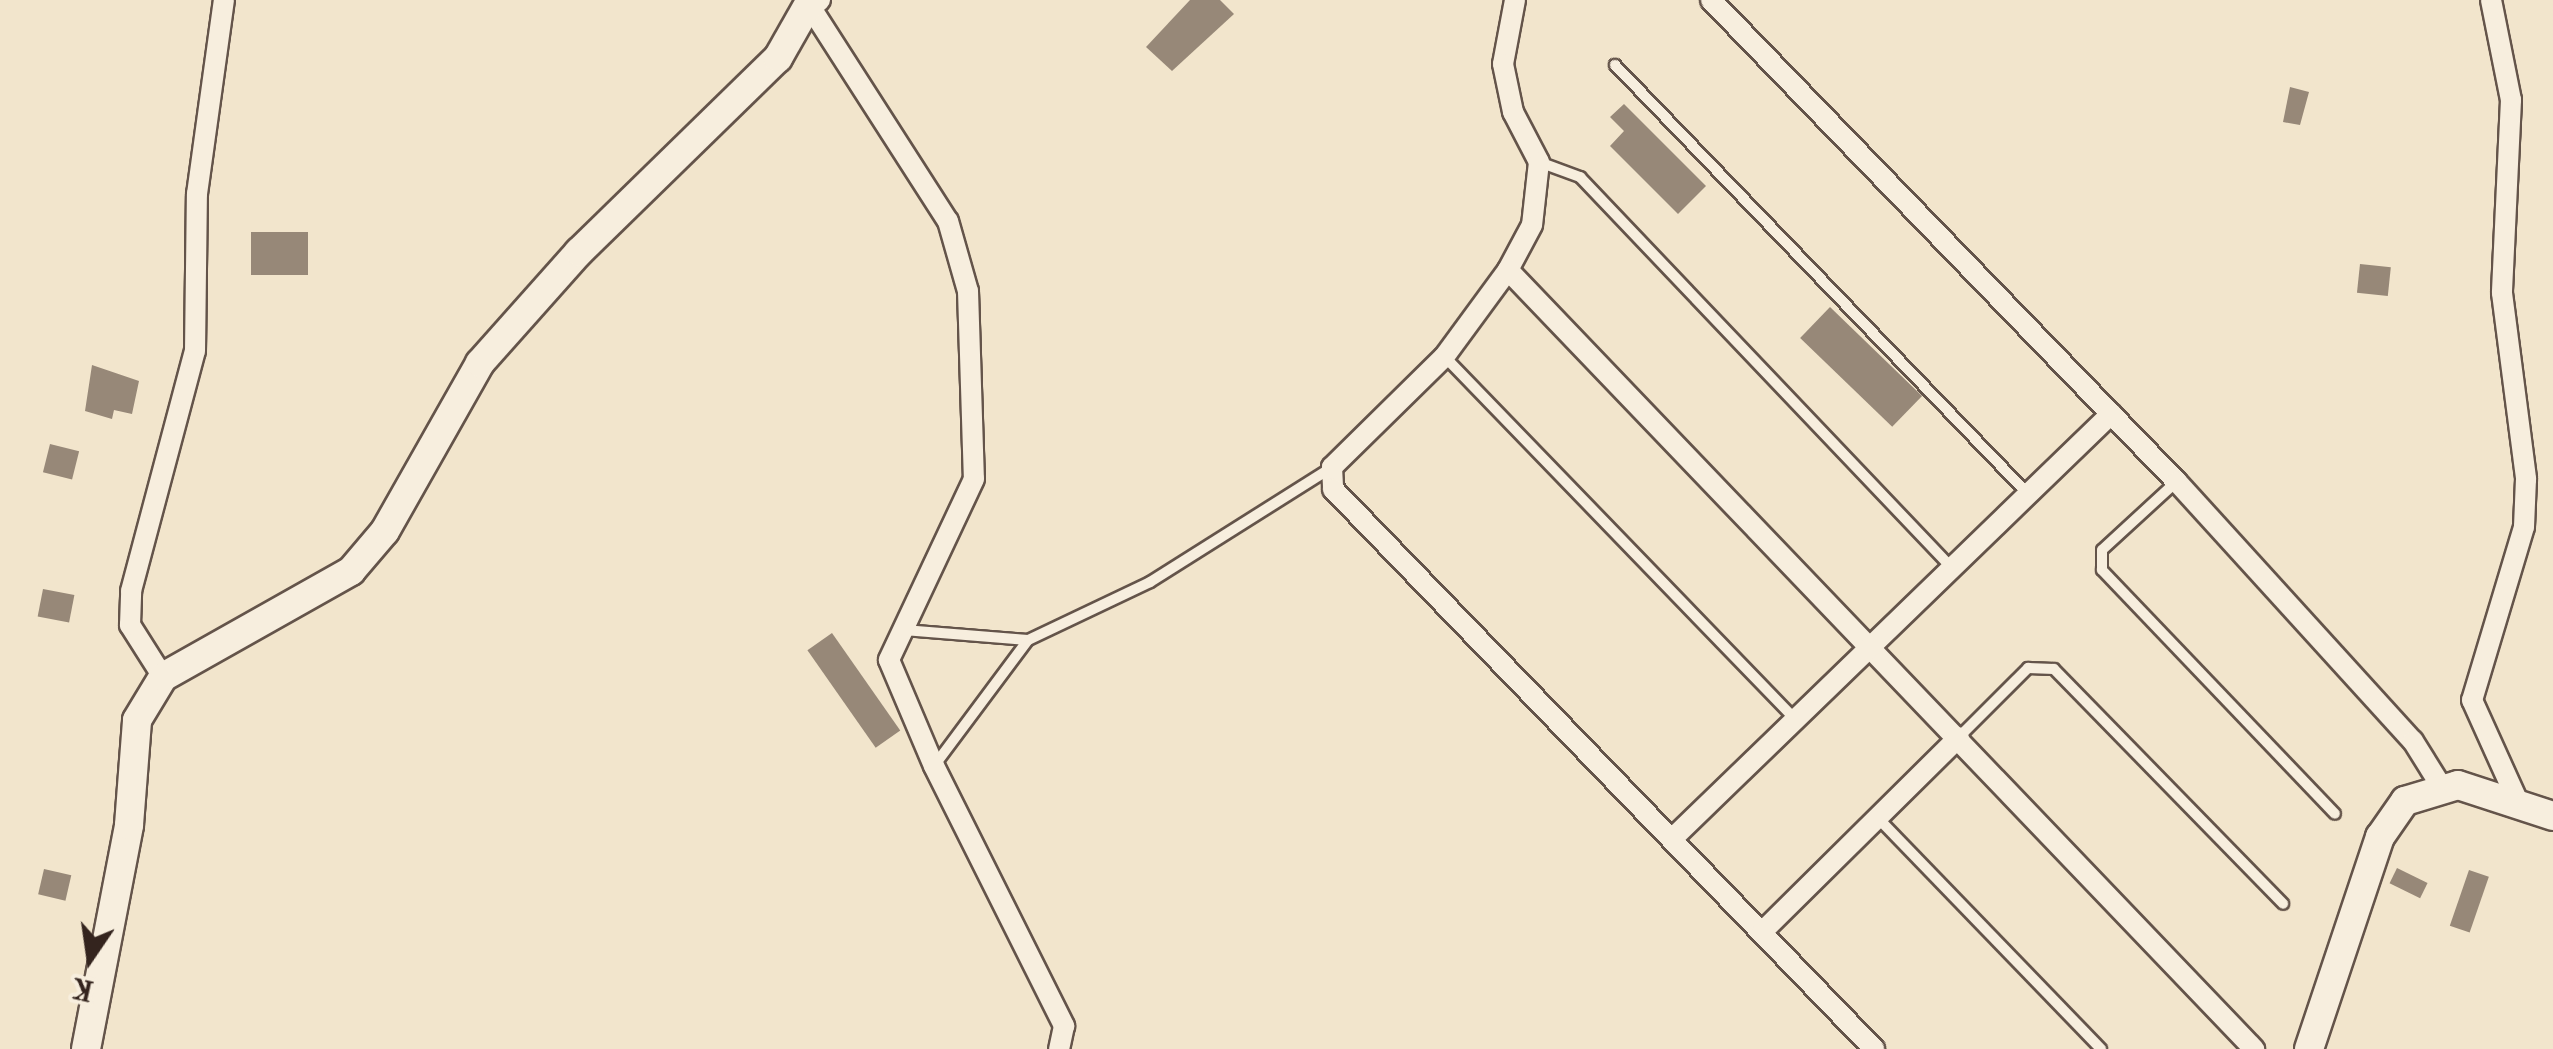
<!DOCTYPE html>
<html>
<head>
<meta charset="utf-8">
<style>
	body { margin:0 }
	#map { position:relative; width:2553px; height:1049px; overflow:hidden; background:#f2e5cc; font-family:"IM FELL Double Pica",serif }
	div>[style] { position:absolute }
	.building>* { inset:0; background:#978878; transform-origin:0 0 }
	.roads { filter:drop-shadow(2px 0 #64544a) drop-shadow(-2px 0 #64544a) drop-shadow(0 2px #64544a) drop-shadow(0 -2px #64544a) }
	.lane>* { height:10px; margin:-5px; padding:0 5px; transform-origin:5px; border-radius:5px; background:#f7eede }
	.street>* { height:20px; margin:-10px; padding:0 10px; transform-origin:10px; border-radius:10px; background:#f7eede }
	.secondary>* { height:28px; margin:-14px; padding:0 14px; transform-origin:14px; border-radius:14px; background:#f7eede }
	span { translate:-50% -50%; white-space:nowrap; text-align:center; line-height:1.15; -webkit-text-stroke:9px #f7eede; paint-order:stroke }
	.north { position:absolute; left:40px; top:909px; width:100px; height:100px; -webkit-text-stroke:8px #f7eede; paint-order:stroke; rotate:193deg; font-size:28px; font-weight:700; line-height:40px; text-align:center; color:#34241e }
	.north::after { content:''; display:block; margin:auto; width:35px; height:45px; background:#34241e; clip-path:polygon(50% 0,100% 100%,50% 72%,0 100%) }
</style>
</head>
<body>
<div id="map">
	<div class="building">
		<i style="clip-path:polygon(1190px 0,1220px 0,1234px 14px,1172px 71px,1146px 47px)"></i>
		<i style="clip-path:polygon(2290px 87px,2309px 92px,2300px 125px,2283px 122px)"></i>
		<i style="clip-path:polygon(1624px 104px,1706px 186px,1678px 214px,1610px 146px,1624px 131px,1610px 117px)"></i>
		<i style="left:308px;top:232px;width:43px;height:57px;rotate:90deg"></i>
		<i style="left:2360px;top:264px;width:31px;height:29px;rotate:6deg"></i>
		<i style="left:1830px;top:307px;width:128px;height:43px;rotate:44deg"></i>
		<i style="clip-path:polygon(92px 365px,139px 381px,132px 414px,114px 410px,112px 419px,85px 411px)"></i>
		<i style="left:50px;top:444px;width:30px;height:29px;rotate:14deg"></i>
		<i style="left:43px;top:589px;width:32px;height:28px;rotate:11deg"></i>
		<i style="left:832px;top:633px;width:119px;height:30px;rotate:55deg"></i>
		<i style="left:2397px;top:868px;width:34px;height:17px;rotate:26deg"></i>
		<i style="left:44px;top:869px;width:28px;height:26px;rotate:13deg"></i>
		<i style="left:2469px;top:870px;width:21px;height:59px;rotate:19deg"></i>
	</div>
	<div class="roads">
		<div class="lane">
			<i style="left:1615px;top:65px;width:595px;rotate:46.09deg"></i>
			<i style="left:1539px;top:162px;width:44px;rotate:20.1deg"></i>
			<i style="left:1580px;top:177px;width:540px;rotate:46.43deg"></i>
			<i style="left:1445px;top:357px;width:504px;rotate:45.97deg"></i>
			<i style="left:2176px;top:482px;width:100px;rotate:137.4deg"></i>
			<i style="left:2102px;top:550px;width:20px;rotate:90deg"></i>
			<i style="left:2102px;top:570px;width:337px;rotate:46.3deg"></i>
			<i style="left:904px;top:630px;width:124px;rotate:4.6deg"></i>
			<i style="left:1028px;top:640px;width:157px;rotate:126.7deg"></i>
			<i style="left:1028px;top:640px;width:135px;rotate:-25.4deg"></i>
			<i style="left:1150px;top:582px;width:214px;rotate:-32.2deg"></i>
			<i style="left:1959px;top:737px;width:98px;rotate:-45deg"></i>
			<i style="left:2028px;top:668px;width:26px;rotate:2deg"></i>
			<i style="left:2054px;top:669px;width:328px;rotate:45.7deg"></i>
			<i style="left:1878px;top:818px;width:321px;rotate:46deg"></i>
		</div>
		<div class="street">
			<i style="left:820px;top:0;width:12px;rotate:138deg"></i>
			<i style="left:811px;top:8px;width:253px;rotate:57.3deg"></i>
			<i style="left:948px;top:221px;width:73px;rotate:74.1deg"></i>
			<i style="left:968px;top:291px;width:188px;rotate:88.2deg"></i>
			<i style="left:974px;top:479px;width:200px;rotate:115.2deg"></i>
			<i style="left:889px;top:660px;width:115px;rotate:67deg"></i>
			<i style="left:934px;top:766px;width:291px;rotate:63.4deg"></i>
			<i style="left:1064px;top:1026px;width:24px;rotate:102deg"></i>
			<i style="left:1515px;top:0;width:65px;rotate:100.6deg"></i>
			<i style="left:1503px;top:64px;width:49px;rotate:78.2deg"></i>
			<i style="left:1513px;top:112px;width:56px;rotate:62.5deg"></i>
			<i style="left:1539px;top:162px;width:63px;rotate:96.3deg"></i>
			<i style="left:1532px;top:225px;width:51px;rotate:118.1deg"></i>
			<i style="left:1508px;top:270px;width:108px;rotate:126.3deg"></i>
			<i style="left:1444px;top:357px;width:157px;rotate:135.5deg"></i>
			<i style="left:1332px;top:467px;width:22px;rotate:87deg"></i>
			<i style="left:1333px;top:489px;width:779px;rotate:45.99deg"></i>
			<i style="left:1711px;top:0;width:670px;rotate:45.97deg"></i>
			<i style="left:2177px;top:482px;width:350px;rotate:47.7deg"></i>
			<i style="left:2413px;top:741px;width:53px;rotate:58.1deg"></i>
			<i style="left:2491px;top:0;width:102px;rotate:78.7deg"></i>
			<i style="left:2511px;top:100px;width:193px;rotate:92.7deg"></i>
			<i style="left:2502px;top:293px;width:188px;rotate:82.6deg"></i>
			<i style="left:2526px;top:479px;width:48px;rotate:92.4deg"></i>
			<i style="left:2524px;top:527px;width:181px;rotate:106.7deg"></i>
			<i style="left:2472px;top:700px;width:114px;rotate:65.7deg"></i>
			<i style="left:1508px;top:270px;width:1079px;rotate:46.24deg"></i>
			<i style="left:163px;top:677px;width:62px;rotate:-122.4deg"></i>
			<i style="left:130px;top:625px;width:34px;rotate:-88deg"></i>
			<i style="left:131px;top:591px;width:248px;rotate:-75.1deg"></i>
			<i style="left:195px;top:351px;width:157px;rotate:-89.3deg"></i>
			<i style="left:197px;top:194px;width:196px;rotate:-82.1deg"></i>
			<i style="left:1673px;top:838px;width:610px;rotate:-44.07deg"></i>
			<i style="left:1762px;top:932px;width:277px;rotate:-44.7deg"></i>
		</div>
		<div class="secondary">
			<i style="left:86px;top:1049px;width:228px;rotate:-79.1deg"></i>
			<i style="left:129px;top:825px;width:105px;rotate:-85.6deg"></i>
			<i style="left:137px;top:720px;width:50px;rotate:-58.8deg"></i>
			<i style="left:163px;top:677px;width:216px;rotate:-29.4deg"></i>
			<i style="left:351px;top:571px;width:52px;rotate:-49.6deg"></i>
			<i style="left:385px;top:531px;width:193px;rotate:-60.5deg"></i>
			<i style="left:480px;top:363px;width:149px;rotate:-48.3deg"></i>
			<i style="left:579px;top:252px;width:278px;rotate:-44.3deg"></i>
			<i style="left:778px;top:58px;width:67px;rotate:-60.4deg"></i>
			<i style="left:2309px;top:1049px;width:224px;rotate:-71.5deg"></i>
			<i style="left:2380px;top:837px;width:44px;rotate:-55.2deg"></i>
			<i style="left:2405px;top:801px;width:55px;rotate:-16.8deg"></i>
			<i style="left:2458px;top:785px;width:100px;rotate:18.1deg"></i>
		</div>
	</div>
	<div class="north">K</div>
</div>
</body>
</html>
